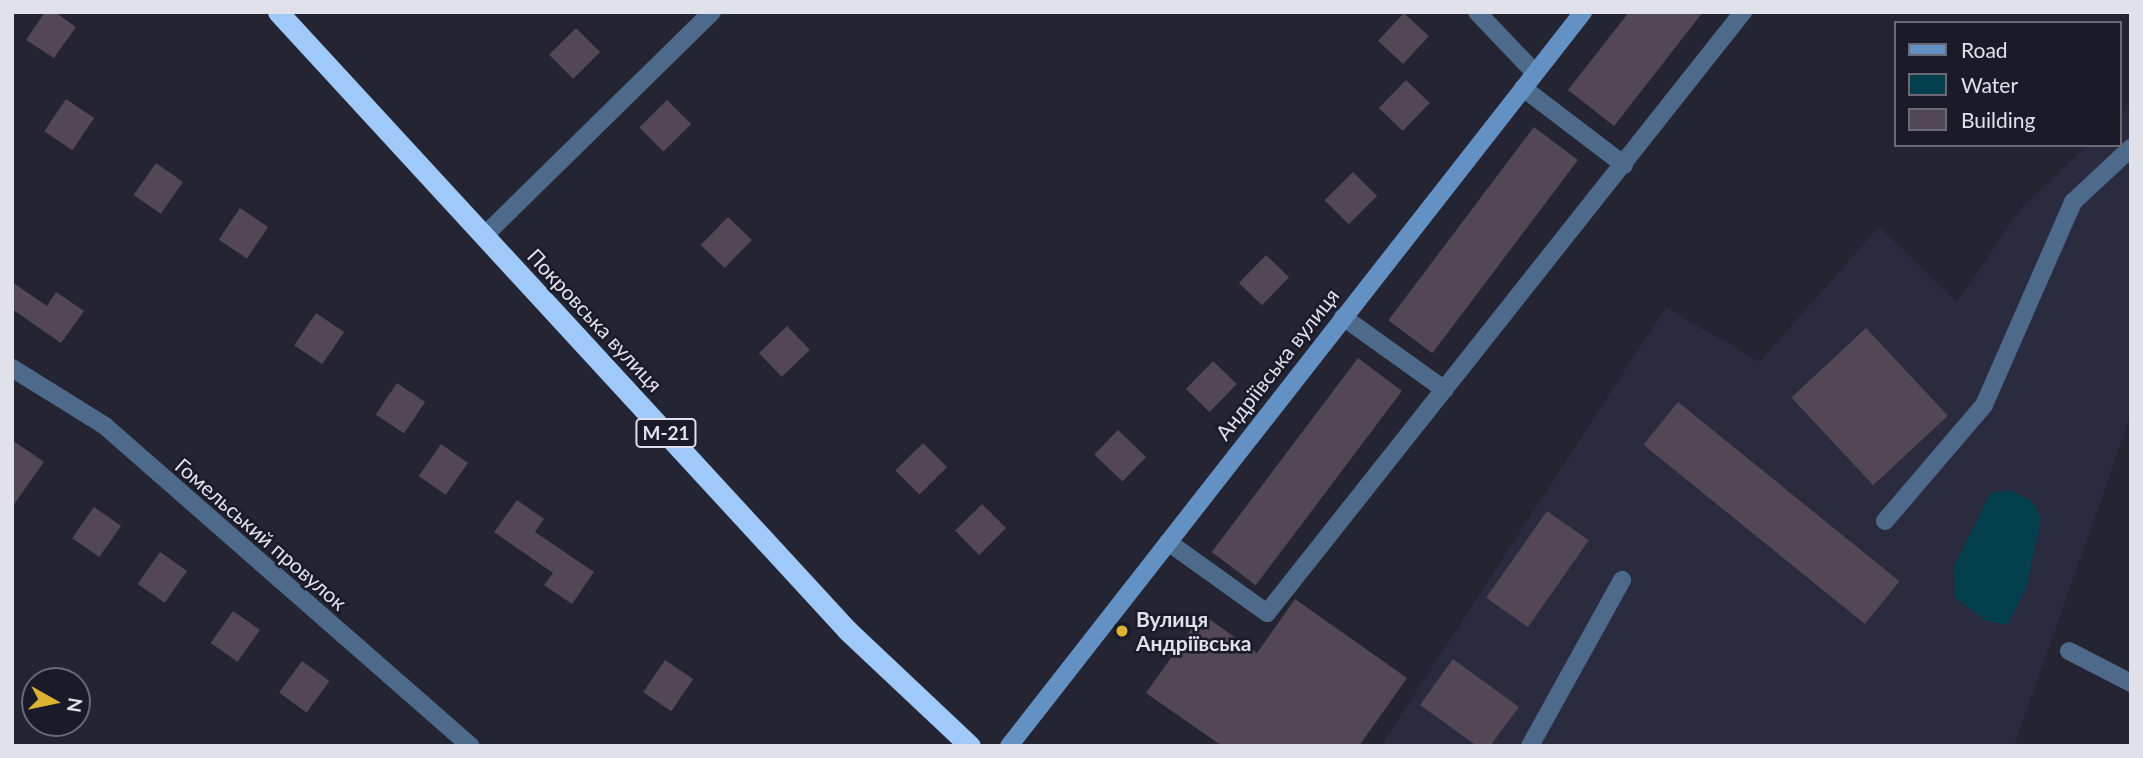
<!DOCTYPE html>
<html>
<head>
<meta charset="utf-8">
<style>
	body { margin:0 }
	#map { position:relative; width:2143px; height:758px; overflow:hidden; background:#242433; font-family:Lato,sans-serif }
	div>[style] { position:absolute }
	.built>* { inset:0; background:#2b2b40 }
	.water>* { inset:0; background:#043f4d }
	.building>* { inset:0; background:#534756; transform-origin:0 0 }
	.lane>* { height:18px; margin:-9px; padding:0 9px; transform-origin:9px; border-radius:9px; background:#4e6a8a }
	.street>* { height:18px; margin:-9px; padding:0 9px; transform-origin:9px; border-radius:9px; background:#4e6a8a }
	.secondary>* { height:18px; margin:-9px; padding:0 9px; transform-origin:9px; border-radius:9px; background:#6491c4 }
	.highway>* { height:21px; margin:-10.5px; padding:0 10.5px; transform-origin:10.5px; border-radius:10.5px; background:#9fc9f8 }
	.dots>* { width:19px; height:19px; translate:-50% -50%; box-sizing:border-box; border:4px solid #1b1a29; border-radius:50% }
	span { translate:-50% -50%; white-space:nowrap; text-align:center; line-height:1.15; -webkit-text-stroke:5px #1b1a29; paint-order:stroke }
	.shield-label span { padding:2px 5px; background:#1b1a29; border:2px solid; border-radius:5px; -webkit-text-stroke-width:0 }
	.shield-label { font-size:19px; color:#e1e1ec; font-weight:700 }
	.street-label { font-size:21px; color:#e1e1ec }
	.poi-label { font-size:21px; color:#e1e1ec; font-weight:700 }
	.left { translate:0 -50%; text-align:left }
	.frame { position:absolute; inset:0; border:14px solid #e1e1ec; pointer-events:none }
	.legend { position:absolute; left:1894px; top:21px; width:228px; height:126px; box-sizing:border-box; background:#1b1a29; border:2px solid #6a6a77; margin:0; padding:9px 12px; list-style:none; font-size:21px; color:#e1e1ec }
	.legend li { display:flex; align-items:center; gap:14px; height:35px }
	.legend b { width:35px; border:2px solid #6a6a77 }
	.north { position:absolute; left:21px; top:667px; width:70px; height:70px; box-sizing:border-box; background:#1b1a29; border:2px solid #6a6a77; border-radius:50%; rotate:99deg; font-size:19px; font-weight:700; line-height:28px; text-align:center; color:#e1e1ec }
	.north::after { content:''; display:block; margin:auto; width:24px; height:32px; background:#dbb233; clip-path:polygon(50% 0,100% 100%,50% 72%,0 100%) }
</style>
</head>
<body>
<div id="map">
	<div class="built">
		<i style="clip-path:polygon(2131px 106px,2131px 415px,2014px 746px,1381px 746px,1666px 307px,1759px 362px,1879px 227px,1957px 302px,2022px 207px,2088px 145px,2120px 145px,2120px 116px)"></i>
	</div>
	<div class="water">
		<i style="clip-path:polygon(2010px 490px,2032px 501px,2041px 519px,2026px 589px,2007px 625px,1984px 620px,1955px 597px,1954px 566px,1991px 493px)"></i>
	</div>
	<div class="building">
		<i style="clip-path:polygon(45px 12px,55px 12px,76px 27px,54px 58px,26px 40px)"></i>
		<i style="clip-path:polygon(1629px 12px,1703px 12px,1614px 126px,1568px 90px)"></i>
		<i style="left:1404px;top:13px;width:34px;height:38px;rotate:43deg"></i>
		<i style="left:576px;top:28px;width:34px;height:38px;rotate:45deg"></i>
		<i style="left:1406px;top:80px;width:33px;height:39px;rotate:44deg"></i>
		<i style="left:66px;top:99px;width:34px;height:39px;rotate:34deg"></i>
		<i style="left:667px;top:100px;width:34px;height:39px;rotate:45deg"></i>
		<i style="left:1534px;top:127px;width:55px;height:242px;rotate:37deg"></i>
		<i style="left:156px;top:163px;width:33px;height:39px;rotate:35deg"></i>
		<i style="left:1353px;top:172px;width:34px;height:40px;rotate:45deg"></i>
		<i style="left:240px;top:208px;width:34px;height:38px;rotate:34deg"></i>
		<i style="left:728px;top:217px;width:33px;height:39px;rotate:44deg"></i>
		<i style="left:1266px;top:255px;width:32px;height:39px;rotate:44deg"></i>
		<i style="clip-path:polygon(12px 282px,47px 306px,56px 292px,84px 311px,61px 343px,12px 309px)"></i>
		<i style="left:316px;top:313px;width:34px;height:39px;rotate:34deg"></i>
		<i style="left:787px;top:326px;width:33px;height:39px;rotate:46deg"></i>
		<i style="left:1866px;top:328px;width:120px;height:102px;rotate:47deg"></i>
		<i style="left:1358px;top:358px;width:55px;height:243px;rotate:37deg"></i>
		<i style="left:1213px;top:361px;width:33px;height:39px;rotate:44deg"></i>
		<i style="left:397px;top:383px;width:34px;height:38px;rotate:34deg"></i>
		<i style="left:1678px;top:402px;width:285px;height:55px;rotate:39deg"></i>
		<i style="left:1118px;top:430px;width:39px;height:34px;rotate:44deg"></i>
		<i style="clip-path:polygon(12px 440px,44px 462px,12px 507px)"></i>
		<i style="left:923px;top:443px;width:34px;height:39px;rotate:45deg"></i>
		<i style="left:441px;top:444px;width:33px;height:39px;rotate:35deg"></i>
		<i style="clip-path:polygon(517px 500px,544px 519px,535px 532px,594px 572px,572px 604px,544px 585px,553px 573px,494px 532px)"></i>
		<i style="left:982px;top:504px;width:34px;height:38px;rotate:45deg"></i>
		<i style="left:94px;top:507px;width:33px;height:38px;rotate:35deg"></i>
		<i style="left:1547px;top:511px;width:51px;height:106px;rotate:35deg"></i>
		<i style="left:160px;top:552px;width:33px;height:39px;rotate:35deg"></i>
		<i style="clip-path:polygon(1295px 599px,1407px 678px,1359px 746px,1222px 746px,1146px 693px,1202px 614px,1257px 653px)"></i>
		<i style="left:233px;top:611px;width:33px;height:39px;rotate:35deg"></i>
		<i style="clip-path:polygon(1453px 659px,1519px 707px,1490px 746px,1477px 746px,1420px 705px)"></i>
		<i style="left:665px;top:660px;width:34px;height:39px;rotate:34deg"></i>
		<i style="left:302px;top:661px;width:34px;height:39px;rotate:36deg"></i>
	</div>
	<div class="lane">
		<i style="left:1523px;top:88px;width:127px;rotate:37.3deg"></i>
		<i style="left:484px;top:236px;width:320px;rotate:-44.5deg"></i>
		<i style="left:1343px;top:317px;width:125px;rotate:35.6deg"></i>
		<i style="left:1885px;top:521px;width:153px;rotate:-49.5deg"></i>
		<i style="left:1984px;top:405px;width:222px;rotate:-66.3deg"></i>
		<i style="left:2073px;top:202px;width:79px;rotate:-43deg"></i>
		<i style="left:1168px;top:542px;width:122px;rotate:35.6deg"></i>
		<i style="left:1267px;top:613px;width:767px;rotate:-51.62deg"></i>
		<i style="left:1530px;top:746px;width:190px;rotate:-61deg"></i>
	</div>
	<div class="street">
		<i style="left:1477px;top:12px;width:84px;rotate:46.4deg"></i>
		<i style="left:12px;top:368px;width:110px;rotate:31.9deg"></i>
		<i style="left:105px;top:426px;width:486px;rotate:41.2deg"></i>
		<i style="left:2069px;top:651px;width:70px;rotate:27.3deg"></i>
	</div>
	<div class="secondary">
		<i style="left:1009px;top:746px;width:932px;rotate:-51.97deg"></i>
	</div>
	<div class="highway">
		<i style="left:278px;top:12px;width:840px;rotate:47.36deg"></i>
		<i style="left:847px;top:630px;width:169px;rotate:43.3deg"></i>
	</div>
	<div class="dots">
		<i style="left:1122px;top:631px;background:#dbb233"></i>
	</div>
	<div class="shield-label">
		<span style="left:666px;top:433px">М-21</span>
	</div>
	<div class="street-label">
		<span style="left:595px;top:320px;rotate:47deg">Покровська вулиця</span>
		<span style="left:1277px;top:364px;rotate:-52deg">Андріївська вулиця</span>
		<span style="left:261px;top:534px;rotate:41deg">Гомельський провулок</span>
	</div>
	<div class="poi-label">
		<span class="left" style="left:1136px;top:631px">Вулиця<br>Андріївська</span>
	</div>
	<div class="frame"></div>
	<ul class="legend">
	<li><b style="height:9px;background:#6491c4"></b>Road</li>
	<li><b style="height:19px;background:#043f4d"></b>Water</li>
	<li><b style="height:19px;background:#534756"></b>Building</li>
	</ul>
	<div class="north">N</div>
</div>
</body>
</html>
